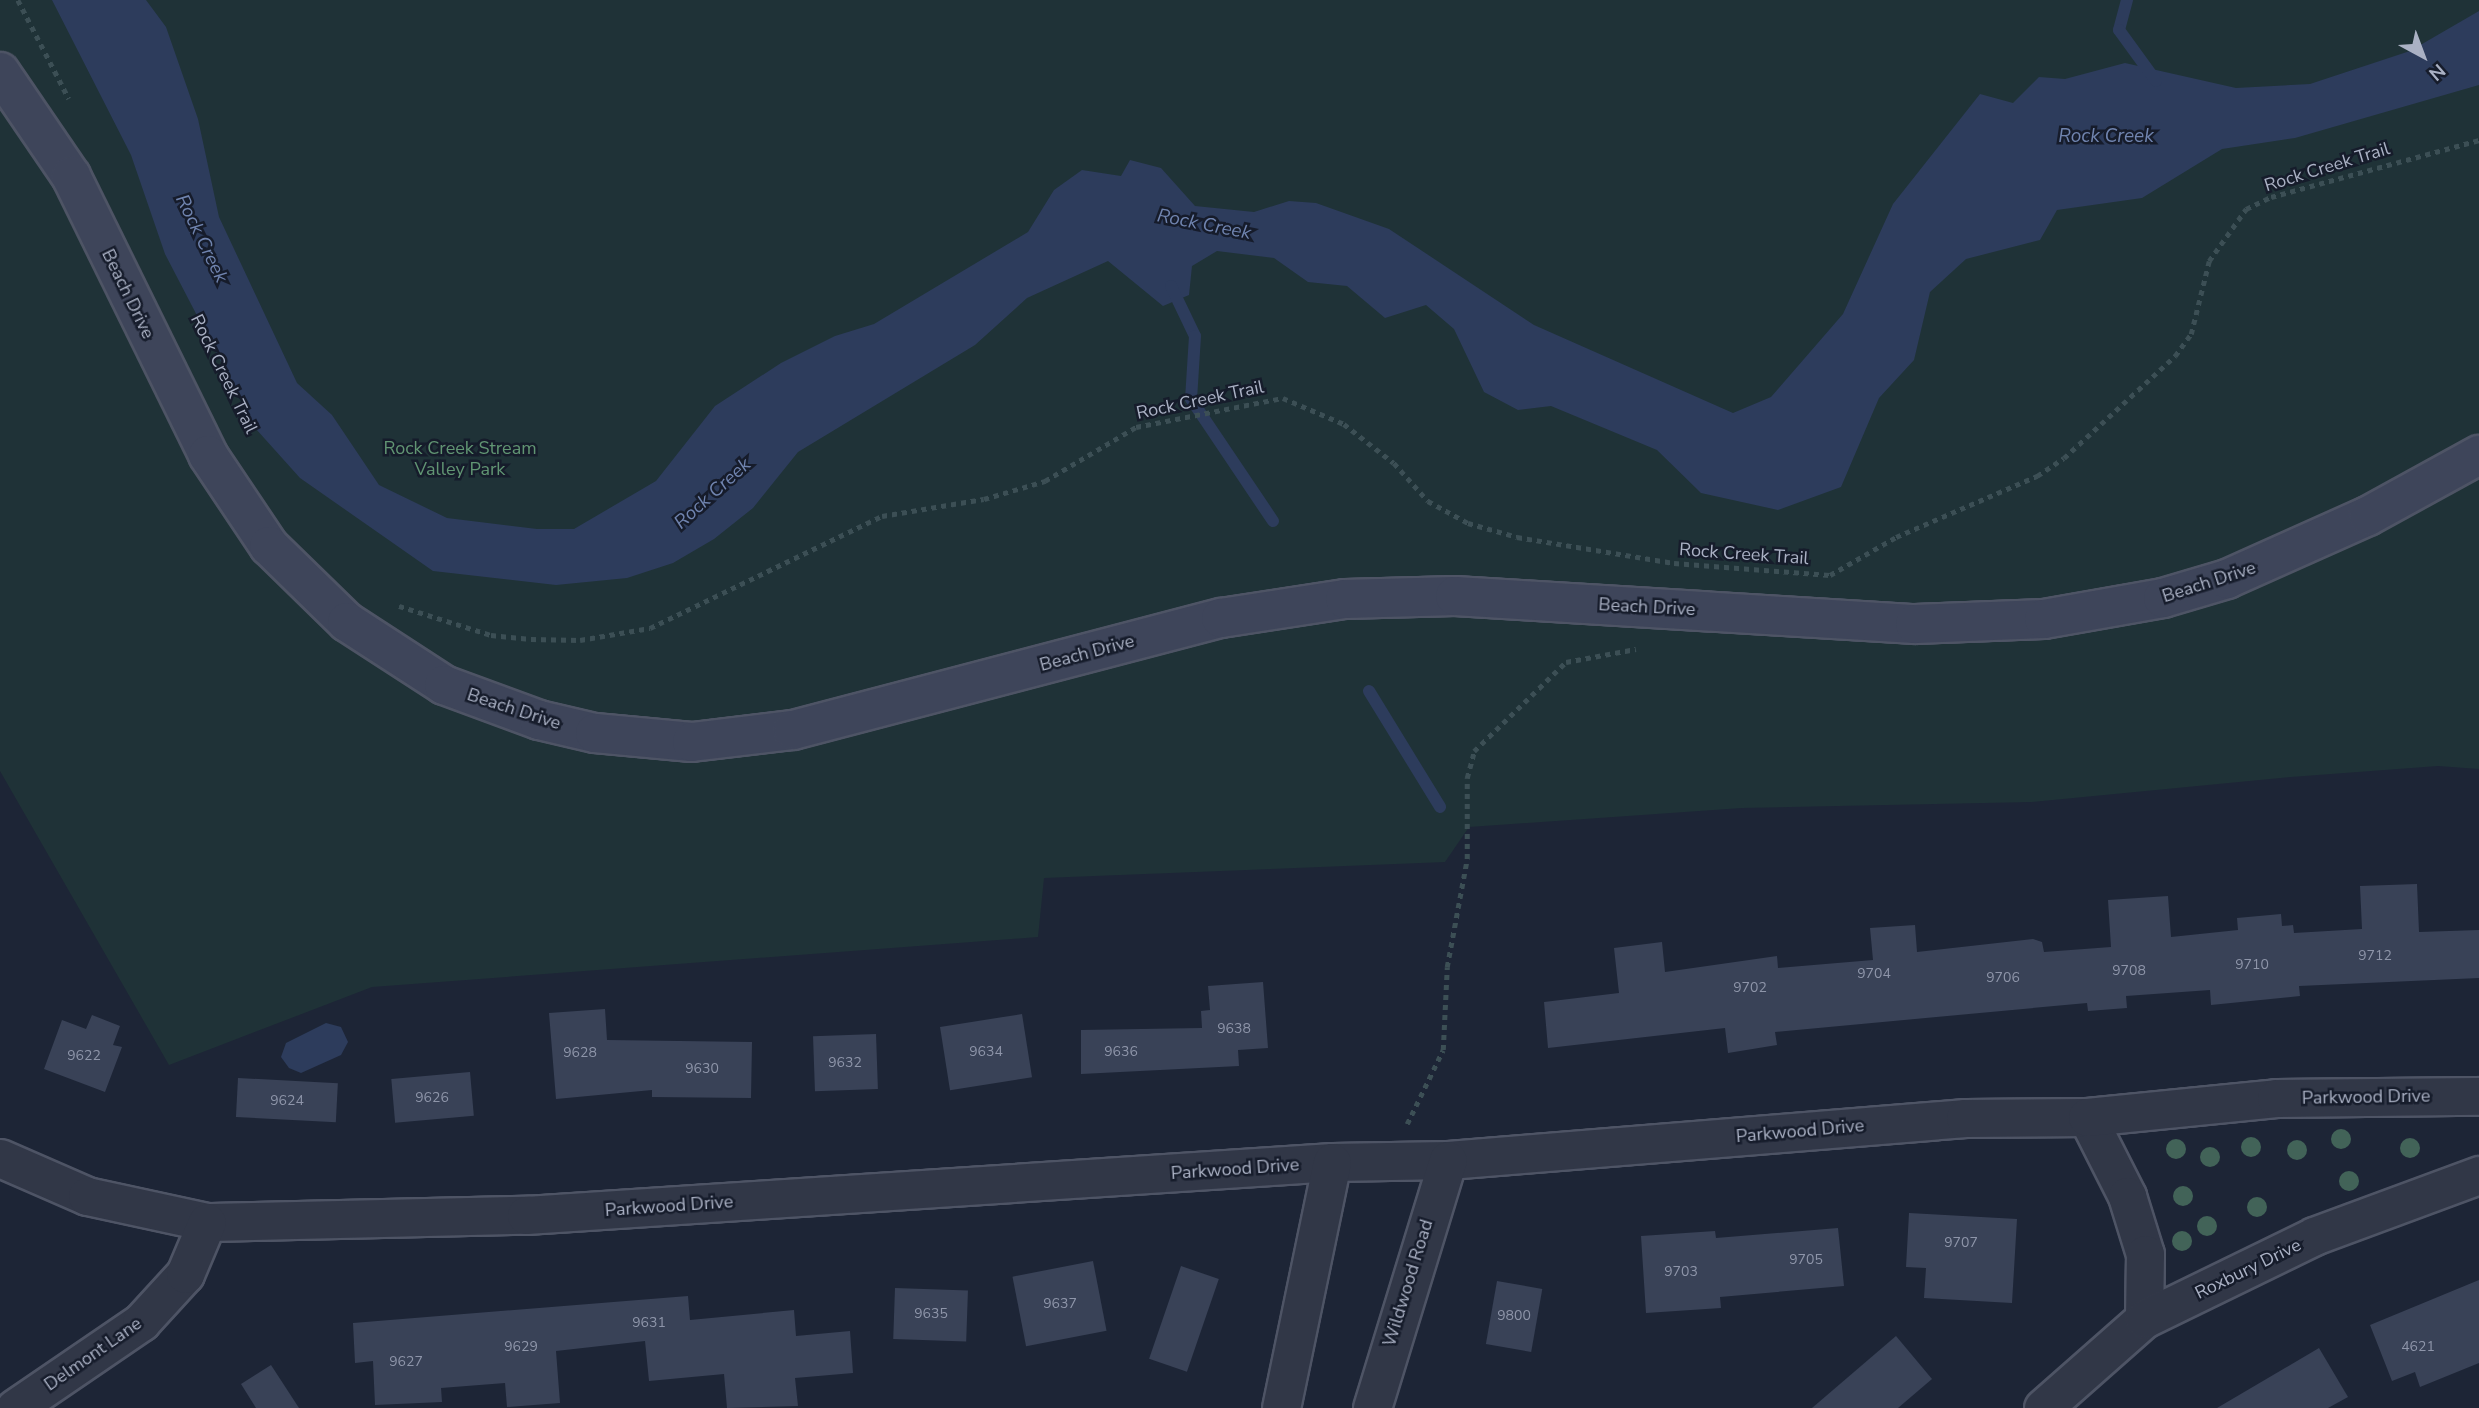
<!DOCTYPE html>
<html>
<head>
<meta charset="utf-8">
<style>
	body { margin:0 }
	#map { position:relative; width:2479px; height:1408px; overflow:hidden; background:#1d2536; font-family:"Nunito Sans",sans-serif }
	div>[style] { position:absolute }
	.green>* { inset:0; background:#1f3237 }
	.water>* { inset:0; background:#2d3c5c }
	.stream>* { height:12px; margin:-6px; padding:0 6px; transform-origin:6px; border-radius:6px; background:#2d3c5c }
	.building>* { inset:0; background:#394257; transform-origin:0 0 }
	.path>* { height:4.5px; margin-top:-2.25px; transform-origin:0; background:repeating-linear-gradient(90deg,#3c4f55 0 5px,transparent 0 10px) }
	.roads { filter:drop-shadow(2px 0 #4e5465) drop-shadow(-2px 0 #4e5465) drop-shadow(0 2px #4e5465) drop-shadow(0 -2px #4e5465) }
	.street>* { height:37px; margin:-18.5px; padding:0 18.5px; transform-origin:18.5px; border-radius:18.5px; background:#313747 }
	.secondary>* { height:38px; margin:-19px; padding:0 19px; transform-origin:19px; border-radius:19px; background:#3e455a }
	.trees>* { width:20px; height:20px; margin:-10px; border-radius:50%; background:#426358 }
	span { translate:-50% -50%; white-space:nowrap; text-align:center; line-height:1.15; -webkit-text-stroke:5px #161c2b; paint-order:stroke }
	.number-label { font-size:14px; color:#8e95a9 }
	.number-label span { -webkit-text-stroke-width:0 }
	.street-label { font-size:18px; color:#aab1c4 }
	.park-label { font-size:18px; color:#619573 }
	.water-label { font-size:19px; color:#7084af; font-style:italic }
	.north { position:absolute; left:2388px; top:21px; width:70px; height:70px; -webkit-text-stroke:5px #161c2b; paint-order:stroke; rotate:139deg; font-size:19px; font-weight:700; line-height:28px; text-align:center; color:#aab1c4 }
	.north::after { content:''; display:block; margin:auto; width:24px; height:32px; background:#aab1c4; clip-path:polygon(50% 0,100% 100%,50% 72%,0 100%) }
</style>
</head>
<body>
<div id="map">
	<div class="green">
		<i style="clip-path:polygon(0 0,2479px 0,2479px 769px,2438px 766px,2291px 777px,2032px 802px,1742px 808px,1469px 827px,1445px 862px,1044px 878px,1038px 937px,372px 987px,169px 1065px,0 771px)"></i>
	</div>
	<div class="water">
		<i style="clip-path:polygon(52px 0,146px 0,166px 27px,198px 119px,219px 217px,297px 383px,332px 415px,379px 485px,447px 518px,537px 529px,574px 529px,656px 481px,715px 406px,781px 363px,835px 336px,874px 324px,1028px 232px,1054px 190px,1082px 170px,1121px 176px,1130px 160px,1161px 168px,1195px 206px,1254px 212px,1289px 201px,1316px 203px,1389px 229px,1534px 325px,1733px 413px,1771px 397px,1843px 314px,1893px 204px,1980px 94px,2013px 103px,2039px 77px,2065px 79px,2125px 63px,2236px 88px,2310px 84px,2410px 51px,2479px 11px,2479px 85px,2295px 138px,2222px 149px,2142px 198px,2057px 210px,2040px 240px,1966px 259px,1930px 292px,1914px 360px,1879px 398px,1841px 487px,1778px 510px,1701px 493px,1657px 450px,1551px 406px,1518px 410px,1484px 392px,1454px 329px,1426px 305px,1385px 318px,1347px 286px,1308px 282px,1274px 258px,1217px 251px,1192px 266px,1189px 295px,1163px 306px,1108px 261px,1027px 298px,975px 345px,798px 452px,753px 508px,714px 539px,673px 563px,627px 578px,556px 585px,433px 571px,300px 478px,256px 429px,165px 254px,131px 155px)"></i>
		<i style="clip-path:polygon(326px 1023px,341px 1027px,348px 1042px,341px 1055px,301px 1073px,289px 1068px,281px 1057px,286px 1043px)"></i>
	</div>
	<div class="stream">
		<i style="left:2127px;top:0;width:31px;rotate:105deg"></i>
		<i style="left:2119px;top:30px;width:63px;rotate:54deg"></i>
		<i style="left:1171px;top:286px;width:55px;rotate:64.4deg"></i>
		<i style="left:1195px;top:336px;width:63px;rotate:93.6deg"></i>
		<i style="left:1191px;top:399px;width:147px;rotate:56.1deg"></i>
		<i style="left:1369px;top:691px;width:136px;rotate:58.5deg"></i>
	</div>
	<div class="building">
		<i style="clip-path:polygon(2417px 884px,2419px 932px,2479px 930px,2479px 978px,2299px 986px,2300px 996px,2211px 1005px,2210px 990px,2126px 996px,2127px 1008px,2088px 1011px,2087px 1003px,1775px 1032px,1777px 1045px,1728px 1053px,1725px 1028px,1548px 1048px,1544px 1002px,1619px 993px,1614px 948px,1662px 942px,1665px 972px,1777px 956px,1778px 968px,1873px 960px,1870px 928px,1915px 925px,1917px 952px,2033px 939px,2042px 942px,2044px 952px,2111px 947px,2108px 900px,2168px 896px,2171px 937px,2238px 930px,2237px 918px,2281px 914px,2282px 926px,2293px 925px,2294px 933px,2362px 929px,2360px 886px)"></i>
		<i style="clip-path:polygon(1263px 982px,1268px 1048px,1238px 1050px,1239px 1066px,1081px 1074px,1081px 1030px,1202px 1028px,1201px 1011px,1210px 1010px,1208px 986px)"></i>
		<i style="clip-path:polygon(605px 1009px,607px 1040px,752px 1042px,751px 1098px,652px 1097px,652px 1090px,556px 1099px,549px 1013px)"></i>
		<i style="left:1022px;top:1014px;width:64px;height:83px;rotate:81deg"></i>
		<i style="clip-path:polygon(92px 1015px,120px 1026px,113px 1045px,122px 1047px,105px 1092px,44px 1069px,62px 1020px,86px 1029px)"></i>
		<i style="left:876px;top:1034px;width:55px;height:63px;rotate:88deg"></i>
		<i style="left:470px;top:1072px;width:44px;height:79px;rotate:85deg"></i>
		<i style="left:238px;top:1078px;width:100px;height:39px;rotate:3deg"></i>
		<i style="clip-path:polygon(1909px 1213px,2017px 1219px,2012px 1303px,1924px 1298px,1926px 1268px,1906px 1267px)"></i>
		<i style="clip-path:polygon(1838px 1228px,1844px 1286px,1720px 1297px,1721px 1308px,1646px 1313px,1641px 1236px,1715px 1231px,1716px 1238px)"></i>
		<i style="left:1093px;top:1261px;width:71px;height:82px;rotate:79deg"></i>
		<i style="left:1181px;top:1266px;width:40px;height:98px;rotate:19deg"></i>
		<i style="clip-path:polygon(2479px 1280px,2479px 1363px,2420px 1387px,2415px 1372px,2392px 1381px,2370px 1325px)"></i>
		<i style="left:1497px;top:1281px;width:46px;height:64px;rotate:10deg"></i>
		<i style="left:895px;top:1288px;width:73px;height:51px;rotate:2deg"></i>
		<i style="clip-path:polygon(688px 1296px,690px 1320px,794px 1310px,796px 1336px,850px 1331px,853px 1373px,795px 1378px,798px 1406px,727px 1408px,724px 1374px,649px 1381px,645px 1341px,556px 1351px,560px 1403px,507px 1407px,505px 1383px,441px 1388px,442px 1402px,375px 1405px,373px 1361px,355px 1363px,353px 1323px)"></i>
		<i style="clip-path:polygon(1896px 1336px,1932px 1379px,1898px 1408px,1812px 1408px)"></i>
		<i style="clip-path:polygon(2319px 1348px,2348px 1397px,2328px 1408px,2217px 1408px)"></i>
		<i style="clip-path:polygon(271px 1365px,299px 1408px,256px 1408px,241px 1384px)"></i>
	</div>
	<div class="path">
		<i style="left:18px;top:0;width:111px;rotate:62.7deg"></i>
		<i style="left:399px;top:606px;width:96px;rotate:17.5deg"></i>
		<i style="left:491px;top:635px;width:40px;rotate:5.7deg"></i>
		<i style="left:531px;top:639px;width:49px;rotate:1.2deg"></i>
		<i style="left:580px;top:640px;width:71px;rotate:-9.7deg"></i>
		<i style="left:650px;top:628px;width:258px;rotate:-25.8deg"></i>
		<i style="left:882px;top:516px;width:103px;rotate:-9.5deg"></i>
		<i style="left:984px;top:499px;width:64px;rotate:-16.4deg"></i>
		<i style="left:1045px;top:481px;width:106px;rotate:-30.7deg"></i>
		<i style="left:1136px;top:427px;width:150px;rotate:-11.2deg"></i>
		<i style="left:1283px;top:398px;width:66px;rotate:23.1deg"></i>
		<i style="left:1344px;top:424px;width:63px;rotate:38deg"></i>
		<i style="left:1394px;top:463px;width:51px;rotate:48.2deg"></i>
		<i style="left:1428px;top:501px;width:46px;rotate:28.8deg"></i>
		<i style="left:1468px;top:523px;width:51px;rotate:15.9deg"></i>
		<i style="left:1517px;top:537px;width:159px;rotate:9.4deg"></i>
		<i style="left:1674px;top:563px;width:156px;rotate:4.4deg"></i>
		<i style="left:1830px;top:575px;width:76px;rotate:-29.9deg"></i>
		<i style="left:1896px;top:537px;width:154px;rotate:-23.4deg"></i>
		<i style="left:2037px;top:476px;width:32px;rotate:-34deg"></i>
		<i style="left:2064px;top:458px;width:151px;rotate:-42.6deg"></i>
		<i style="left:2175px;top:356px;width:27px;rotate:-54deg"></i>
		<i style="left:2191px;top:334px;width:75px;rotate:-76.1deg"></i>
		<i style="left:2209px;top:261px;width:64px;rotate:-54.6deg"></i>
		<i style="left:2246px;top:209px;width:28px;rotate:-26deg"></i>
		<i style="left:2271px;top:197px;width:216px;rotate:-15.3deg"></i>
		<i style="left:1407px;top:1124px;width:82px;rotate:-64.1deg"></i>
		<i style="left:1443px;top:1050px;width:83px;rotate:-87.2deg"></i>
		<i style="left:1447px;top:967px;width:110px;rotate:-79.5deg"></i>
		<i style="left:1467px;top:859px;width:81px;rotate:-90deg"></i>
		<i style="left:1467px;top:778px;width:28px;rotate:-75deg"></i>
		<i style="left:1474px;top:751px;width:128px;rotate:-44.1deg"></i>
		<i style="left:1566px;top:662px;width:71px;rotate:-10.5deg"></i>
	</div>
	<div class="roads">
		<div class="street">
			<i style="left:2087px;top:1117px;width:89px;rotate:63.1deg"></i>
			<i style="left:2127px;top:1196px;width:61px;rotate:72.8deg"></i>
			<i style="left:2145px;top:1254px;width:65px;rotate:90.9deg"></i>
			<i style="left:0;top:1158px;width:95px;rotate:23.6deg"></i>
			<i style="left:87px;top:1196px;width:123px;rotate:12.2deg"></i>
			<i style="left:207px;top:1222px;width:319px;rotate:-1.3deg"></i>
			<i style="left:526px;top:1215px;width:808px;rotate:-3.76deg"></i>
			<i style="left:1332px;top:1162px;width:116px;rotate:-1deg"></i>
			<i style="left:1448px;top:1160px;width:519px;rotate:-4.64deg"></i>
			<i style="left:1965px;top:1118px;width:122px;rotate:-0.5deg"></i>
			<i style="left:2087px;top:1117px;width:190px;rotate:-5.7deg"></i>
			<i style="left:2276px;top:1098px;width:203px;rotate:-0.6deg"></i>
			<i style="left:15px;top:1408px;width:153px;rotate:-34.3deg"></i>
			<i style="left:141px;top:1322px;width:65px;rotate:-47.5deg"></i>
			<i style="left:185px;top:1274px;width:56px;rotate:-67.1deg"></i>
			<i style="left:1281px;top:1408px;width:251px;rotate:-78.3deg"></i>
			<i style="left:1372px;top:1408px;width:259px;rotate:-73deg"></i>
			<i style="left:2043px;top:1408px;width:135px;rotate:-41.4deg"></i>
			<i style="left:2144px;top:1319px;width:189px;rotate:-26deg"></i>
			<i style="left:2314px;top:1236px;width:176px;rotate:-20.3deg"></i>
		</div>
		<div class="secondary">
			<i style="left:0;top:72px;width:126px;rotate:55.7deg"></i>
			<i style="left:71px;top:176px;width:311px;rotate:63.8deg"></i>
			<i style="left:208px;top:455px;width:110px;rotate:56.2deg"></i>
			<i style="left:269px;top:546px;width:109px;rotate:44.3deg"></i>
			<i style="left:347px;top:622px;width:116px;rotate:33deg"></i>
			<i style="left:444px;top:685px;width:101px;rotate:20.2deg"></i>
			<i style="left:539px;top:720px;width:57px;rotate:13.1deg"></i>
			<i style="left:595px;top:733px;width:97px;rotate:5.3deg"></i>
			<i style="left:692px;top:742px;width:102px;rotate:-6.8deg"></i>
			<i style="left:793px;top:730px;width:442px;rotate:-14.7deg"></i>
			<i style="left:1221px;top:618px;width:125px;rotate:-8.7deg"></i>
			<i style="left:1345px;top:599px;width:110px;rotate:-1.6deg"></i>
			<i style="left:1455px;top:596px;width:461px;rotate:3.5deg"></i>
			<i style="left:1915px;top:624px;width:129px;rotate:-2.2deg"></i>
			<i style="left:2044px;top:619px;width:121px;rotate:-10deg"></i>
			<i style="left:2163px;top:598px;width:67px;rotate:-16.5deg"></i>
			<i style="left:2227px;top:579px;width:154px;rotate:-24.1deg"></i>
			<i style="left:2368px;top:516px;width:127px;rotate:-28.8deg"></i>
		</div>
	</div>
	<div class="trees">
		<i style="left:2341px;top:1139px"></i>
		<i style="left:2251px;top:1147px"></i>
		<i style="left:2410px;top:1148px"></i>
		<i style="left:2176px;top:1149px"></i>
		<i style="left:2297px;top:1150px"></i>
		<i style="left:2210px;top:1157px"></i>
		<i style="left:2349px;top:1181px"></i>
		<i style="left:2183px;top:1196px"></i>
		<i style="left:2257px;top:1207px"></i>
		<i style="left:2207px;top:1226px"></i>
		<i style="left:2182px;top:1241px"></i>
	</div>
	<div class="number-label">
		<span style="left:2375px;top:956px">9712</span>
		<span style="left:2252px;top:965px">9710</span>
		<span style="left:2129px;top:971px">9708</span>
		<span style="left:1874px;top:974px">9704</span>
		<span style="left:2003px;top:978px">9706</span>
		<span style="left:1750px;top:988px">9702</span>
		<span style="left:1234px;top:1029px">9638</span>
		<span style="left:986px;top:1052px">9634</span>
		<span style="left:1121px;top:1052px">9636</span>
		<span style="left:580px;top:1053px">9628</span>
		<span style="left:84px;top:1056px">9622</span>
		<span style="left:845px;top:1063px">9632</span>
		<span style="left:702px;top:1069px">9630</span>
		<span style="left:432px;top:1098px">9626</span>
		<span style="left:287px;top:1101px">9624</span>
		<span style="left:1961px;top:1243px">9707</span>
		<span style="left:1806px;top:1260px">9705</span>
		<span style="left:1681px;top:1272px">9703</span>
		<span style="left:1060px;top:1304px">9637</span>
		<span style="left:931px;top:1314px">9635</span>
		<span style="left:1514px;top:1316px">9800</span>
		<span style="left:649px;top:1323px">9631</span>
		<span style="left:521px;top:1347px">9629</span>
		<span style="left:2418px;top:1347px">4621</span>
		<span style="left:406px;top:1362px">9627</span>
	</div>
	<div class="street-label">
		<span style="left:2327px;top:167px;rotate:-17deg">Rock Creek Trail</span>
		<span style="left:128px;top:294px;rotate:64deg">Beach Drive</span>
		<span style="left:224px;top:374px;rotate:64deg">Rock Creek Trail</span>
		<span style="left:1200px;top:400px;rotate:-12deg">Rock Creek Trail</span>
		<span style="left:1744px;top:554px;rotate:4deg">Rock Creek Trail</span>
		<span style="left:2209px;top:582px;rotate:-18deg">Beach Drive</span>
		<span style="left:1647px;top:607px;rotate:3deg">Beach Drive</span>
		<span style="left:1087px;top:653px;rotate:-15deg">Beach Drive</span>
		<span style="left:514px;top:709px;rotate:18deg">Beach Drive</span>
		<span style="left:2366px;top:1097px;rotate:-1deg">Parkwood Drive</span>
		<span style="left:1800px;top:1131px;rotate:-5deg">Parkwood Drive</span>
		<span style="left:1235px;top:1169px;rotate:-4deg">Parkwood Drive</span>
		<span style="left:669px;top:1206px;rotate:-4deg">Parkwood Drive</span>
		<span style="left:2248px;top:1269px;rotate:-26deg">Roxbury Drive</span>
		<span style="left:1408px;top:1283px;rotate:-73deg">Wildwood Road</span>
		<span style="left:93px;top:1354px;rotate:-35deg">Delmont Lane</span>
	</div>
	<div class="park-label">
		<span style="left:460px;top:459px">Rock Creek Stream<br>Valley Park</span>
	</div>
	<div class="water-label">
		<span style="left:2106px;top:137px">Rock Creek</span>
		<span style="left:1204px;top:225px;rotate:11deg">Rock Creek</span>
		<span style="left:201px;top:239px;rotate:64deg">Rock Creek</span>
		<span style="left:713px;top:494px;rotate:-42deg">Rock Creek</span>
	</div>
	<div class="north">N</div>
</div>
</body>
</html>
